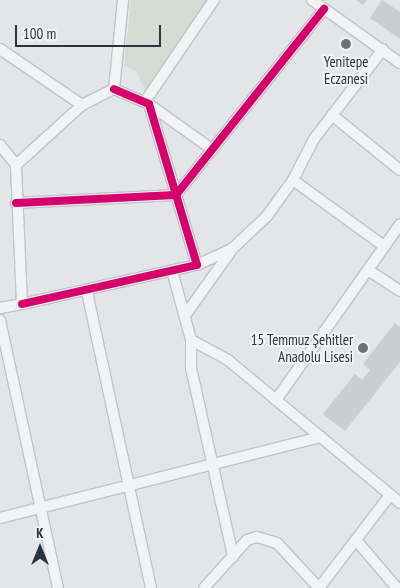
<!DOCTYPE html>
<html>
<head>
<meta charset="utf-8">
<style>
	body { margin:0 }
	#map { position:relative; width:400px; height:588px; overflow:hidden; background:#e3e5e8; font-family:"PT Sans Narrow",sans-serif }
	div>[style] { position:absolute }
	.green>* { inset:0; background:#d4dbd3 }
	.building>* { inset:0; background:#cbcdd0 }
	.roads { filter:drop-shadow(1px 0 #c1c3c6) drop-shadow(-1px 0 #c1c3c6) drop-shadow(0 1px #c1c3c6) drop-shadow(0 -1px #c1c3c6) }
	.minor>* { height:10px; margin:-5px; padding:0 5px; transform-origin:5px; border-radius:5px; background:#f2f3f5 }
	.cycleway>* { height:8px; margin:-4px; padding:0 4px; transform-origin:4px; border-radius:4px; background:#d6006c }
	.dots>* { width:14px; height:14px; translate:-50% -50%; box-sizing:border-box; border:2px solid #f1f3f7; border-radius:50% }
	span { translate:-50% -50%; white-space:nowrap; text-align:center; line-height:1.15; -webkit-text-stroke:4px #f1f3f7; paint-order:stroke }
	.poi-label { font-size:15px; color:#293341 }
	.right { translate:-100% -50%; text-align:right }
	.north { position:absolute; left:15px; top:523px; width:50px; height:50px; -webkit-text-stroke:4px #f1f3f7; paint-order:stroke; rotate:0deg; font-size:14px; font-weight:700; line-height:20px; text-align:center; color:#293341 }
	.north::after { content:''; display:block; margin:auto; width:18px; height:22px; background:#293341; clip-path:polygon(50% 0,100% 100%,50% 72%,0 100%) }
	.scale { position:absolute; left:15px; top:25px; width:146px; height:22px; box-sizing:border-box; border:2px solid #293341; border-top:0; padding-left:6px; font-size:15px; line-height:18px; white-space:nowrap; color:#293341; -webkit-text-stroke:4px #f1f3f7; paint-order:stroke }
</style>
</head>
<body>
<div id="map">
	<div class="green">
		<i style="clip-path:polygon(131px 0,209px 0,146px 92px,136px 71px,124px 66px)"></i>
	</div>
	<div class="building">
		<i style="clip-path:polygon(356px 0,367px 0,363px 5px)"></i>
		<i style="clip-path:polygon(382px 0,400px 12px,400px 39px,370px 18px)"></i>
		<i style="clip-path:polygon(395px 323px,400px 327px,400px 362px,345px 431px,323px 414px,355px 374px,362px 380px,370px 370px,363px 364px)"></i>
	</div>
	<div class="roads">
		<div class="minor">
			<i style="left:312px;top:0;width:108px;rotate:35.6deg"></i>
			<i style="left:0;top:49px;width:99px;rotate:34.3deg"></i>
			<i style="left:146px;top:100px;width:121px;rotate:-55.8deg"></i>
			<i style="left:150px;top:105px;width:77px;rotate:35.5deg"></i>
			<i style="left:332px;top:115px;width:87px;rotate:39deg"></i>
			<i style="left:0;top:145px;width:26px;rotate:51deg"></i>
			<i style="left:293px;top:180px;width:112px;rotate:36deg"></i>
			<i style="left:16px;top:203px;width:160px;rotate:-2.9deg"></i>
			<i style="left:176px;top:195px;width:238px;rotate:-51.5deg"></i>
			<i style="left:197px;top:265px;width:38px;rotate:-25deg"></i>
			<i style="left:232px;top:249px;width:48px;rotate:-43.3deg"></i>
			<i style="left:267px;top:216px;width:44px;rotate:-54.2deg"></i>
			<i style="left:293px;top:180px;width:46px;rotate:-62.9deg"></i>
			<i style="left:314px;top:139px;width:113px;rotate:-52.5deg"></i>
			<i style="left:368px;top:270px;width:38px;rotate:33deg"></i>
			<i style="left:173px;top:274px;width:68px;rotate:74.7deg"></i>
			<i style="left:191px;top:340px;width:42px;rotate:28.4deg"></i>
			<i style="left:228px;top:360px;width:224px;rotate:39.7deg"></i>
			<i style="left:87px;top:292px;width:303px;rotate:77.8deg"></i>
			<i style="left:22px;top:304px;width:179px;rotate:-12.6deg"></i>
			<i style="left:197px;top:265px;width:168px;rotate:-106.6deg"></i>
			<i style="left:149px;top:104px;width:38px;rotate:-157deg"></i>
			<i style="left:0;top:308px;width:22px;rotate:-10deg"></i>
			<i style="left:22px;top:304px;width:139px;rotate:-92.5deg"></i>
			<i style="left:16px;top:165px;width:89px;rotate:-42.3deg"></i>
			<i style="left:82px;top:105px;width:36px;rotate:-27deg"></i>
			<i style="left:114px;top:89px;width:89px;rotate:-84.2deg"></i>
			<i style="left:186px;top:314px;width:77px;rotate:-54.5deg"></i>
			<i style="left:0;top:320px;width:274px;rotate:77.8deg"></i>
			<i style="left:191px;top:340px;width:28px;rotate:90deg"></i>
			<i style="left:191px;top:368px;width:193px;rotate:77.4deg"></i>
			<i style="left:276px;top:400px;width:215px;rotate:-54.8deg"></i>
			<i style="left:0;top:518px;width:331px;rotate:-14.2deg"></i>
			<i style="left:356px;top:540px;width:63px;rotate:49.5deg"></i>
			<i style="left:204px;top:588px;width:64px;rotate:-48.1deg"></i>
			<i style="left:247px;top:540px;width:10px;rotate:-17deg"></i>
			<i style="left:257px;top:537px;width:21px;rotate:17deg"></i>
			<i style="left:277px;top:543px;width:62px;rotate:47deg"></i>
			<i style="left:319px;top:588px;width:117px;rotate:-52.6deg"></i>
		</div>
	</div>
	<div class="cycleway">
		<i style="left:16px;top:203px;width:160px;rotate:-2.9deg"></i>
		<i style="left:176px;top:195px;width:238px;rotate:-51.5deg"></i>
		<i style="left:22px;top:304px;width:179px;rotate:-12.6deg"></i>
		<i style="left:197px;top:265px;width:168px;rotate:-106.6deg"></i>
		<i style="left:149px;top:104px;width:38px;rotate:-157deg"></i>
	</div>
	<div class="dots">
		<i style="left:346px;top:44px;background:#6a717b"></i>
		<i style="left:363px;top:348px;background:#6a717b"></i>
	</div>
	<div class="poi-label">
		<span style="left:346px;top:70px">Yenitepe<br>Eczanesi</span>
		<span class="right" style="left:353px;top:348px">15 Temmuz Şehitler<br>Anadolu Lisesi</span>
	</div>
	<div class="north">K</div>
	<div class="scale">100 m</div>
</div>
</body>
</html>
